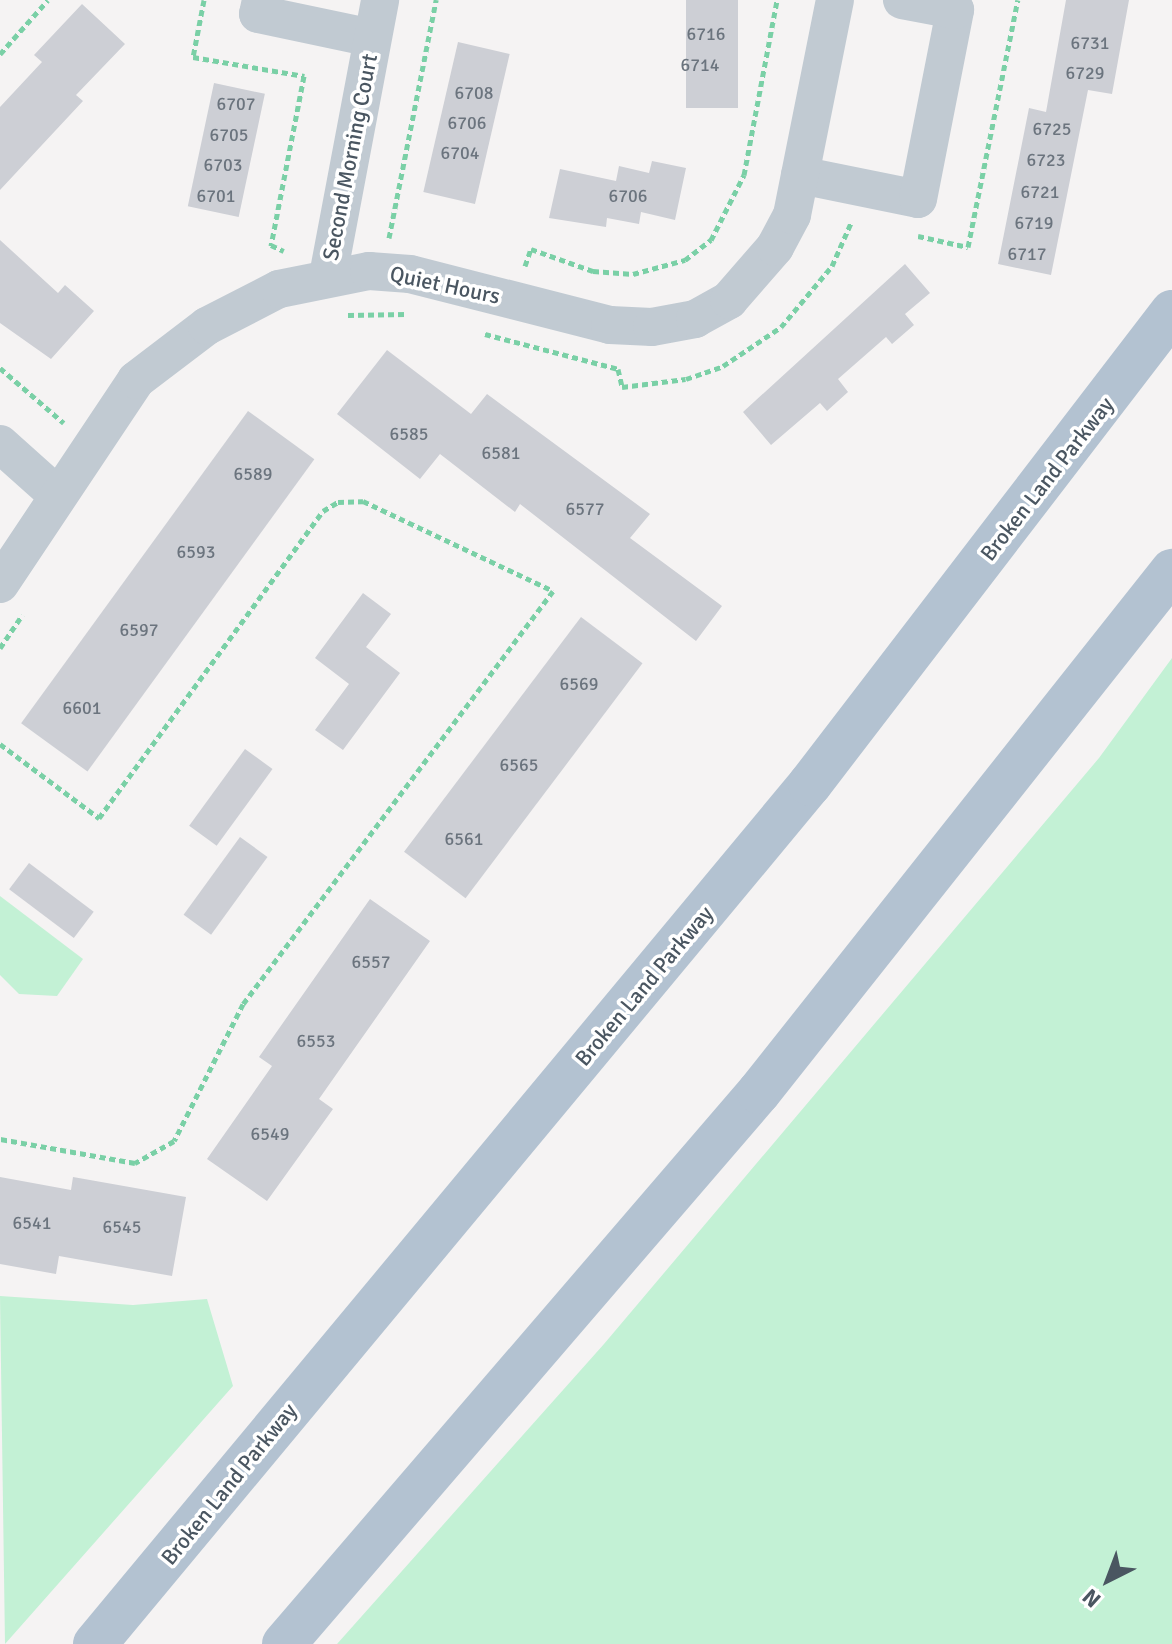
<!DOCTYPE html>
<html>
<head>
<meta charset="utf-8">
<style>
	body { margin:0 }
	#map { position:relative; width:1172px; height:1644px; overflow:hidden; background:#f5f3f3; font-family:Signika,sans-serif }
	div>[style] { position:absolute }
	.green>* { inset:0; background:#c3f1d5 }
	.building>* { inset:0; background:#cdcfd5; transform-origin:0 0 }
	.path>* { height:5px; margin-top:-2.5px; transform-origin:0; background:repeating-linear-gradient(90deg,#7ad0a6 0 6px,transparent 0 10px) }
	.street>* { height:38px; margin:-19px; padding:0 19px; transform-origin:19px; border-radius:19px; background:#c1cad2 }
	.primary>* { height:44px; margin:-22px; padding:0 22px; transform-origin:22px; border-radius:22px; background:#b3c2d1 }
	span { translate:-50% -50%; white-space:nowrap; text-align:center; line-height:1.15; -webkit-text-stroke:7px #fff; paint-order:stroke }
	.number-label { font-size:18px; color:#6b747e }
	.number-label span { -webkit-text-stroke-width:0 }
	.street-label { font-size:22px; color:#4a5661 }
	.north { position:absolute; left:1068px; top:1540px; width:80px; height:80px; -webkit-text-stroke:6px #fff; paint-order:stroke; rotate:222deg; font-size:22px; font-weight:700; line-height:32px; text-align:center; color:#4a5661 }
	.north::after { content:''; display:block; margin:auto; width:28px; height:36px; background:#4a5661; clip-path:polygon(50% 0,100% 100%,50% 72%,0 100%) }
</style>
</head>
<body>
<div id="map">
	<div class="green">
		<i style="clip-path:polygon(1172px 658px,1172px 1644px,337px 1644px,604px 1344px,1099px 758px)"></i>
		<i style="clip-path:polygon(0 896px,83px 959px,57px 996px,19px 994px,0 975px)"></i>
		<i style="clip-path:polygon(0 1296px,133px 1305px,207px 1299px,233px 1386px,5px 1644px)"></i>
	</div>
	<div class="building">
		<i style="left:686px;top:0;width:52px;height:108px"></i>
		<i style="clip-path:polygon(1066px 0,1129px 0,1112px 94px,1088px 90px,1051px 275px,998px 264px,1029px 108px,1046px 112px)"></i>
		<i style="clip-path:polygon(82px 4px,125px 44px,76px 95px,83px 101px,0 190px,0 107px,42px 62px,34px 55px)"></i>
		<i style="left:458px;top:42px;width:53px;height:154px;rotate:13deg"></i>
		<i style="left:214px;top:83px;width:52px;height:126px;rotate:12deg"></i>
		<i style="clip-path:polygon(652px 161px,686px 168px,675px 220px,641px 212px,639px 224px,607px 218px,606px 227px,549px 218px,560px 169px,616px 181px,619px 166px,649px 173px)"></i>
		<i style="clip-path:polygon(0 240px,58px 293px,65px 285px,94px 311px,51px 359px,0 323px)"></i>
		<i style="clip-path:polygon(905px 264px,930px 293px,905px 314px,914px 325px,892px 344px,886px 337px,838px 379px,848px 392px,827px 411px,820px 403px,771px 445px,743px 412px)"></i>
		<i style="clip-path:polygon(387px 350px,471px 414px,487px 394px,650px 514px,630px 538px,722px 606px,696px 641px,520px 504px,515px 512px,440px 454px,420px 479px,337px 414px)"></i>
		<i style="left:248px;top:411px;width:82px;height:386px;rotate:36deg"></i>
		<i style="clip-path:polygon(363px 593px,391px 614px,366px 647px,400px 673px,343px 750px,315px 730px,349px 684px,315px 658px)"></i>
		<i style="left:581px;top:617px;width:77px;height:294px;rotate:37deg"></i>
		<i style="left:245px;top:749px;width:34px;height:95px;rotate:36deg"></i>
		<i style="left:240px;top:837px;width:34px;height:96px;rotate:36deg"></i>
		<i style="left:29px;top:863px;width:81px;height:33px;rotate:37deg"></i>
		<i style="clip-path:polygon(370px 899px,430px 941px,319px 1099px,333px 1109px,267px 1201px,207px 1159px,272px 1066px,259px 1057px)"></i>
		<i style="clip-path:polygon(0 1177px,71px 1190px,73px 1177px,186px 1197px,172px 1276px,59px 1256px,56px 1274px,0 1264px)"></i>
	</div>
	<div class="path">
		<i style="left:204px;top:0;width:58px;rotate:100.9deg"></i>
		<i style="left:193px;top:57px;width:113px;rotate:9.7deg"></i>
		<i style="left:304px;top:76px;width:173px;rotate:101deg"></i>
		<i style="left:0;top:54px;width:72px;rotate:-48.4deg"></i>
		<i style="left:918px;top:236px;width:51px;rotate:12.4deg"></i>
		<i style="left:968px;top:247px;width:252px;rotate:-78.6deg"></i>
		<i style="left:389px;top:238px;width:243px;rotate:-78.8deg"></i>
		<i style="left:271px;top:245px;width:14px;rotate:25deg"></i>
		<i style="left:525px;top:266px;width:18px;rotate:-71deg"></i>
		<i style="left:531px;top:249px;width:66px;rotate:19.5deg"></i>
		<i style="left:593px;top:271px;width:40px;rotate:4.3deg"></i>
		<i style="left:633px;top:274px;width:54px;rotate:-15.1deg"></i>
		<i style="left:685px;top:260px;width:33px;rotate:-38deg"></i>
		<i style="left:711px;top:240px;width:73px;rotate:-63.1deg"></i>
		<i style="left:744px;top:175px;width:178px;rotate:-79.3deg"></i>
		<i style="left:348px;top:315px;width:58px;rotate:-1deg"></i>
		<i style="left:485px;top:334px;width:138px;rotate:14.7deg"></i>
		<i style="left:618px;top:369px;width:18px;rotate:77deg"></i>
		<i style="left:622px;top:387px;width:64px;rotate:-7.1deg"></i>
		<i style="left:686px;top:379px;width:39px;rotate:-19deg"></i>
		<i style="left:723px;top:366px;width:70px;rotate:-33.9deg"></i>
		<i style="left:781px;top:327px;width:80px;rotate:-50.1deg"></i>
		<i style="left:832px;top:266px;width:47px;rotate:-66.2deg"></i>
		<i style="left:0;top:368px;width:84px;rotate:40.7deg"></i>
		<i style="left:0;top:648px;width:40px;rotate:-56deg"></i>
		<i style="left:0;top:744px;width:124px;rotate:36.8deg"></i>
		<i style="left:99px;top:818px;width:380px;rotate:-53.9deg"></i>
		<i style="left:323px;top:511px;width:17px;rotate:-31deg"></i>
		<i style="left:338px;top:502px;width:25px;rotate:-2deg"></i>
		<i style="left:363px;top:501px;width:210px;rotate:25.3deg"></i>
		<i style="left:553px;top:591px;width:516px;rotate:126.89deg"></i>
		<i style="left:243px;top:1004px;width:153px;rotate:116.7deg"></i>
		<i style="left:174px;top:1141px;width:45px;rotate:150.6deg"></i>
		<i style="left:135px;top:1163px;width:137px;rotate:-169.9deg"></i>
	</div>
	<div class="street">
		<i style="left:261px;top:0;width:14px;rotate:102deg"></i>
		<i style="left:258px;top:14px;width:116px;rotate:11.9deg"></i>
		<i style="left:800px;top:175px;width:120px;rotate:11.5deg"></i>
		<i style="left:918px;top:199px;width:193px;rotate:-78.9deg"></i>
		<i style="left:955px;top:10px;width:54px;rotate:-169.3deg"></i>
		<i style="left:328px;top:276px;width:281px;rotate:-79.3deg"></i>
		<i style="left:0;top:444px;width:76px;rotate:41.8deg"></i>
		<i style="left:0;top:584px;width:245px;rotate:-56.3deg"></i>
		<i style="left:136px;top:380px;width:89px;rotate:-37.3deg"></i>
		<i style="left:207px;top:326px;width:81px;rotate:-27.2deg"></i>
		<i style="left:279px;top:289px;width:92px;rotate:-11.3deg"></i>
		<i style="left:369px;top:271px;width:41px;rotate:4.2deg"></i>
		<i style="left:410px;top:274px;width:206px;rotate:14.3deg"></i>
		<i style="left:610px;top:325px;width:42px;rotate:2.7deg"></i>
		<i style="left:652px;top:327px;width:44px;rotate:-10.5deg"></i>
		<i style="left:695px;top:319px;width:39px;rotate:-29deg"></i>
		<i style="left:729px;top:300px;width:70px;rotate:-49deg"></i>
		<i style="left:775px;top:247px;width:36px;rotate:-62deg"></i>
		<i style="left:792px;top:215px;width:219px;rotate:-78.7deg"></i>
	</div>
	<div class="primary">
		<i style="left:95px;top:1644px;width:1118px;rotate:-50.26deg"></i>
		<i style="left:810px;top:784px;width:595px;rotate:-52.51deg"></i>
		<i style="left:284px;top:1644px;width:728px;rotate:-49.29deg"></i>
		<i style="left:759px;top:1092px;width:665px;rotate:-51.6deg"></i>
	</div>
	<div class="number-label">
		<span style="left:706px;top:34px">6716</span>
		<span style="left:1090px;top:43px">6731</span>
		<span style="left:700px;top:65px">6714</span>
		<span style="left:1085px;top:73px">6729</span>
		<span style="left:474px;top:93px">6708</span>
		<span style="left:236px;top:104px">6707</span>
		<span style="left:467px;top:123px">6706</span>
		<span style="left:1052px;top:129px">6725</span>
		<span style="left:229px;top:135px">6705</span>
		<span style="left:460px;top:153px">6704</span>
		<span style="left:1046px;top:160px">6723</span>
		<span style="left:223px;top:165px">6703</span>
		<span style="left:1040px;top:192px">6721</span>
		<span style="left:216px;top:196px">6701</span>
		<span style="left:628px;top:196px">6706</span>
		<span style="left:1034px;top:223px">6719</span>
		<span style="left:1027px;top:254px">6717</span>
		<span style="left:409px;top:434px">6585</span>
		<span style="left:501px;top:453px">6581</span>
		<span style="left:253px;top:474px">6589</span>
		<span style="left:585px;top:509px">6577</span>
		<span style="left:196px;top:552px">6593</span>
		<span style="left:139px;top:630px">6597</span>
		<span style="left:579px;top:684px">6569</span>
		<span style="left:82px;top:708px">6601</span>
		<span style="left:519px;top:765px">6565</span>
		<span style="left:464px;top:839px">6561</span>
		<span style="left:371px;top:962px">6557</span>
		<span style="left:316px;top:1041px">6553</span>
		<span style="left:270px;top:1134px">6549</span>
		<span style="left:32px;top:1223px">6541</span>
		<span style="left:122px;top:1227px">6545</span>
	</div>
	<div class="street-label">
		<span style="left:350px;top:157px;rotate:-79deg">Second Morning Court</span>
		<span style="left:445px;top:285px;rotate:12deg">Quiet Hours</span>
		<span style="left:1047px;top:479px;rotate:-52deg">Broken Land Parkway</span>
		<span style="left:644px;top:986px;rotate:-50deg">Broken Land Parkway</span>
		<span style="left:229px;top:1484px;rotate:-51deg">Broken Land Parkway</span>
	</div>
	<div class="north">N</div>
</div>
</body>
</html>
